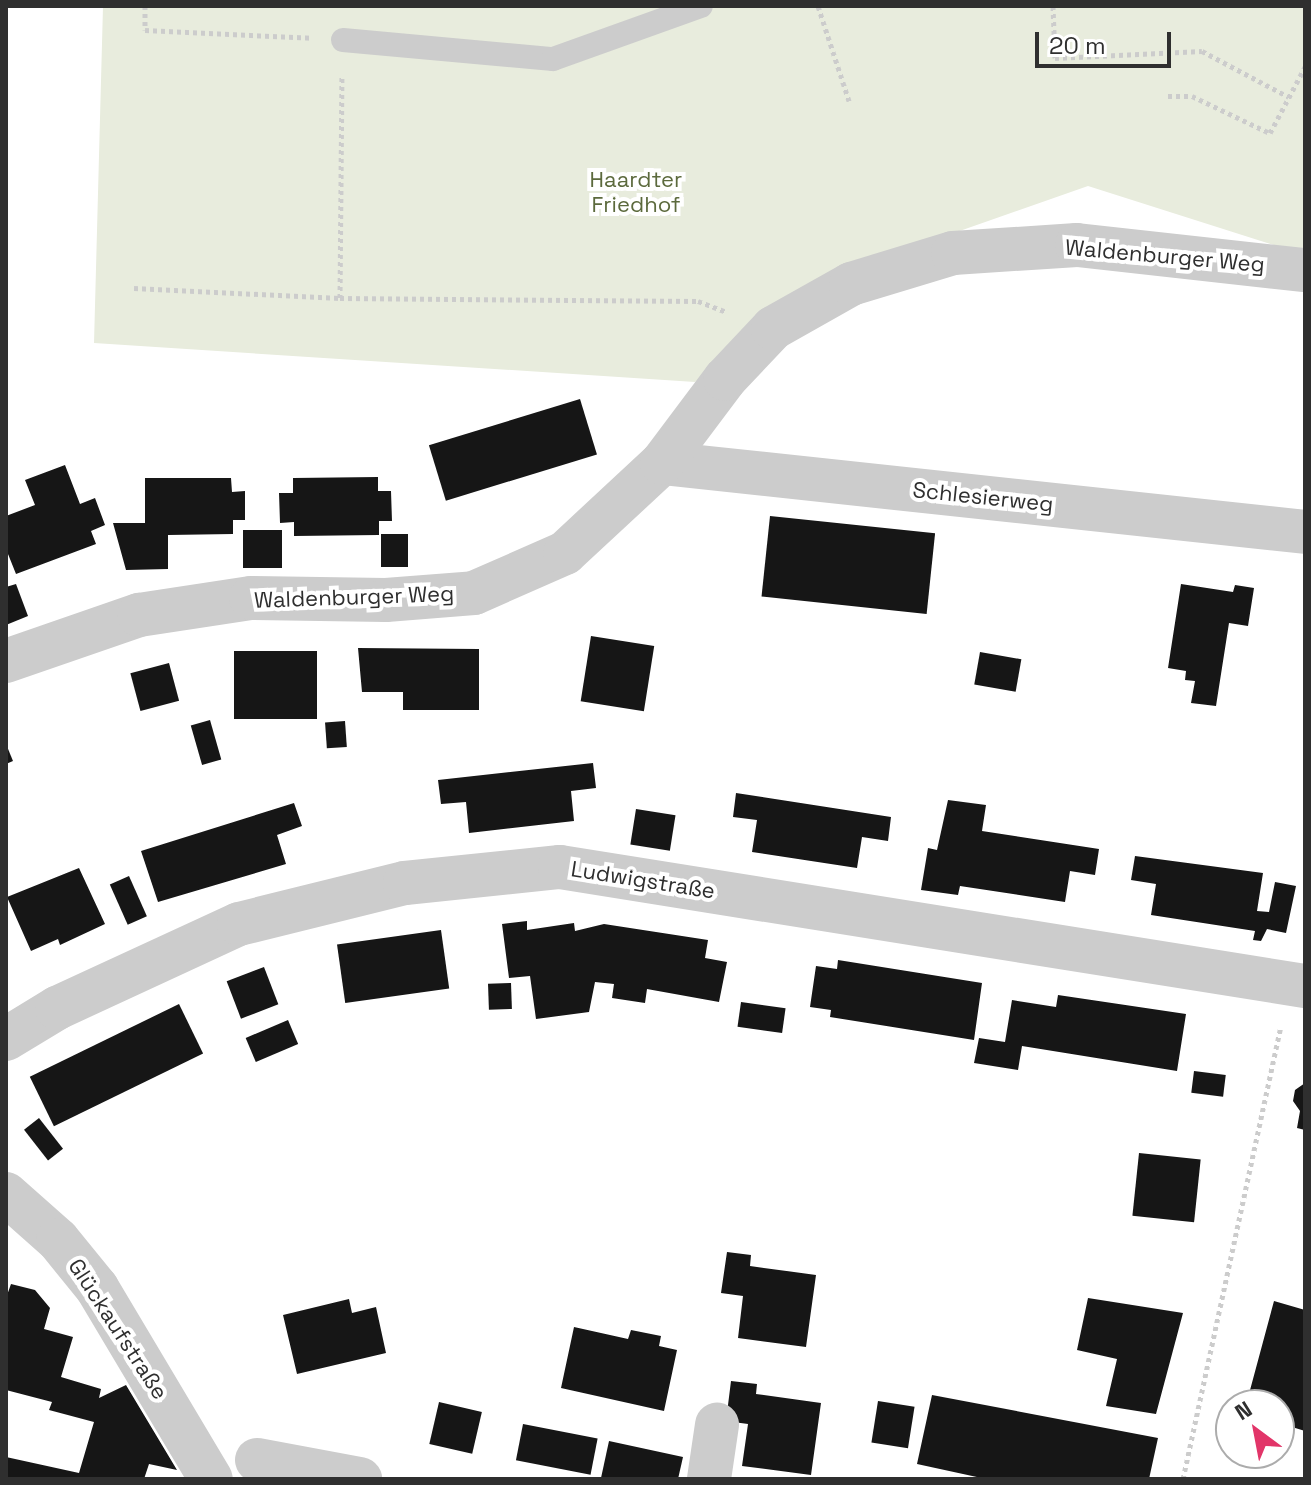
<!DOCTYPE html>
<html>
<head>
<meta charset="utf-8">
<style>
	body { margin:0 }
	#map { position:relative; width:1311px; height:1485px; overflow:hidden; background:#fff; font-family:"Space Grotesk",sans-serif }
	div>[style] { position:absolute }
	.green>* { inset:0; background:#e8ecdd }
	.building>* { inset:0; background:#161616; transform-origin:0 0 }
	.path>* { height:5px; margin-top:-2.5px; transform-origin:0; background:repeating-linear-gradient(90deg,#ccc 0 4px,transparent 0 8px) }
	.lane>* { height:24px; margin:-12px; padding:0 12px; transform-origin:12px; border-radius:12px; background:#ccc }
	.street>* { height:44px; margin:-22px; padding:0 22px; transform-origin:22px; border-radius:22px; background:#ccc }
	span { translate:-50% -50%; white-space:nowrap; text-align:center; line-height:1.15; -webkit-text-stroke:8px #fff; paint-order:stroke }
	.park-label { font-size:22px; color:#5c6a3d }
	.street-label { font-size:22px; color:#2f2f2f }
	.frame { position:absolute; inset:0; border:8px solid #2f2f2f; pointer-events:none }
	.north { position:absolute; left:1215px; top:1389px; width:80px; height:80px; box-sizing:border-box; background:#fff; border:2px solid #acacac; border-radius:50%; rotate:328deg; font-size:22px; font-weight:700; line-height:32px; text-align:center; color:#2f2f2f }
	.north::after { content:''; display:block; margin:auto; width:28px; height:36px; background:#e23569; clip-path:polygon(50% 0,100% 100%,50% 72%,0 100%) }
	.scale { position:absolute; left:1035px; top:32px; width:136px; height:36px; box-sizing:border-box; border:4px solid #2f2f2f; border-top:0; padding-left:10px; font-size:24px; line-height:28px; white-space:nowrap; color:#2f2f2f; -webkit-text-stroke:6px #fff; paint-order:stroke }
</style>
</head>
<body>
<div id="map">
	<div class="green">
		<i style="clip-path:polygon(103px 6px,1305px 6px,1305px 255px,1088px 186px,840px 273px,695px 382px,94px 343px)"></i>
	</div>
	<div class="building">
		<i style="left:580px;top:399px;width:58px;height:158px;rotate:73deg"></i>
		<i style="clip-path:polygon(65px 465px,80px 504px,95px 498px,105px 525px,91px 531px,96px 544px,16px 574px,6px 549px,6px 516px,35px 505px,25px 480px)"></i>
		<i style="clip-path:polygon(378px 477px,378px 491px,391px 491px,392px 521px,379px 521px,379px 535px,294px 536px,294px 522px,280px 523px,279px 493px,293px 493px,293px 478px)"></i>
		<i style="clip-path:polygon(145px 478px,231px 478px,232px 492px,245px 491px,245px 520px,233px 520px,233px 534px,168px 535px,168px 569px,126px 570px,113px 523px,145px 523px)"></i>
		<i style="left:770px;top:516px;width:166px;height:81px;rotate:6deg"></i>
		<i style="left:282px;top:530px;width:38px;height:39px;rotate:90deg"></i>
		<i style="left:381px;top:534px;width:27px;height:33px"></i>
		<i style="clip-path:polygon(16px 584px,28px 616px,6px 625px,6px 587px)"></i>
		<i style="clip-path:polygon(1181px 584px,1233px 592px,1235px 585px,1254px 588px,1248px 626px,1229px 623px,1216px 706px,1191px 703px,1195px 681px,1185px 680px,1186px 671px,1168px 668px)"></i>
		<i style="left:591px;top:636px;width:64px;height:66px;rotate:9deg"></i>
		<i style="clip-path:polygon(358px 648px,479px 649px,479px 710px,403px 710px,403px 692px,362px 692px)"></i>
		<i style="left:234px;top:651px;width:83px;height:68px"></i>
		<i style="left:980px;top:652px;width:42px;height:33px;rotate:10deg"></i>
		<i style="left:169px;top:663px;width:39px;height:40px;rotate:75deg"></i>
		<i style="left:210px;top:720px;width:41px;height:20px;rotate:74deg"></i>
		<i style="left:345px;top:721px;width:26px;height:20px;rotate:86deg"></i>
		<i style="clip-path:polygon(6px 744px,13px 761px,6px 764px)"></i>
		<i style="clip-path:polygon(593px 763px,596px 788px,571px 791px,574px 821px,469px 833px,466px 802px,441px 804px,438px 780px)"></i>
		<i style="clip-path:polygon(736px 793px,891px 817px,888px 841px,862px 837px,857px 868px,752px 852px,757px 820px,733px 817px)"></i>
		<i style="clip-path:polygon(948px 800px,986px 805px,982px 831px,1099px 849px,1095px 875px,1070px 871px,1065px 902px,960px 886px,958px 895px,921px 890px,928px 848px,937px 850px)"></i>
		<i style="clip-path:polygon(294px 803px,302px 826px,277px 835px,286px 864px,158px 902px,141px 851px)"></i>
		<i style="left:636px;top:809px;width:40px;height:36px;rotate:9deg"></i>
		<i style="clip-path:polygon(1135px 856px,1263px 873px,1257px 911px,1269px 912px,1275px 882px,1296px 886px,1286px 933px,1267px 929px,1261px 941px,1253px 940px,1255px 931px,1151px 915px,1156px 884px,1131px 880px)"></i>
		<i style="clip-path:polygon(79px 868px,105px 924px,60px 945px,58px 939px,31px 951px,7px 897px)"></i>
		<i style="left:129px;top:876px;width:44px;height:21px;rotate:66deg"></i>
		<i style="clip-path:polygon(527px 921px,527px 930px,574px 923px,575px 931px,604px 924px,708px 940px,705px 958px,727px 962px,719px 1002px,647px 989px,645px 1003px,612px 998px,614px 984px,595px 982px,589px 1012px,536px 1019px,530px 976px,509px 978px,502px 924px)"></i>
		<i style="left:441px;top:930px;width:59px;height:105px;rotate:82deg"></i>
		<i style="clip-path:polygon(838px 960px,982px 983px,974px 1040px,830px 1017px,831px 1010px,810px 1007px,816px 966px,837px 969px)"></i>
		<i style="left:264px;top:967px;width:40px;height:40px;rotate:69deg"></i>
		<i style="left:511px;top:983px;width:26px;height:23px;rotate:88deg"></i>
		<i style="clip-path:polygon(1058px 995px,1186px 1014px,1177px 1071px,1022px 1046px,1018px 1070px,974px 1063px,979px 1038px,1005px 1042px,1012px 1000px,1056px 1007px)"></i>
		<i style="left:741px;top:1002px;width:45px;height:25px;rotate:8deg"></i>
		<i style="left:179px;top:1004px;width:55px;height:166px;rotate:64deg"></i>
		<i style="left:288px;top:1020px;width:26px;height:46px;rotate:67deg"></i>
		<i style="left:1194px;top:1071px;width:32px;height:22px;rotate:7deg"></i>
		<i style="clip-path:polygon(1305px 1083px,1305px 1130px,1297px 1128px,1300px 1111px,1293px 1101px,1295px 1090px)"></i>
		<i style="left:39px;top:1118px;width:39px;height:19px;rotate:52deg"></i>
		<i style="left:1139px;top:1153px;width:62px;height:63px;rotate:6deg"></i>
		<i style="clip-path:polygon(727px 1252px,751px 1255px,750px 1266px,816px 1275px,806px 1347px,738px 1338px,743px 1296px,721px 1293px)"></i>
		<i style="clip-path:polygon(11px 1284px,35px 1290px,50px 1308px,44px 1329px,73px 1337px,61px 1377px,101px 1389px,99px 1398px,126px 1385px,177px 1470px,149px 1464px,144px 1479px,6px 1479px,6px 1457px,79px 1473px,94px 1422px,49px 1410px,52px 1402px,6px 1390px,6px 1298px)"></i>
		<i style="clip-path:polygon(1088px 1298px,1183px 1313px,1156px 1414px,1106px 1406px,1117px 1359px,1077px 1350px)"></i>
		<i style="clip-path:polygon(349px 1299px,352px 1313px,376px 1307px,386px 1353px,297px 1374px,283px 1315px)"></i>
		<i style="clip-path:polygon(1274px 1301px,1305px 1310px,1305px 1431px,1279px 1423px,1279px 1405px,1246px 1405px)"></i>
		<i style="clip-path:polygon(574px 1327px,628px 1339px,631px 1330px,661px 1336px,659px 1346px,677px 1350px,664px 1411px,561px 1388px)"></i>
		<i style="clip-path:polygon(731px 1381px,757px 1384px,756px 1394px,821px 1403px,811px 1475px,742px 1466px,748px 1424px,726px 1421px)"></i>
		<i style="clip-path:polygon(932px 1395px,1158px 1438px,1149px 1479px,986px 1479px,917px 1464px)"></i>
		<i style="left:878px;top:1401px;width:37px;height:42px;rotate:9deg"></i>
		<i style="left:439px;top:1402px;width:44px;height:43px;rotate:13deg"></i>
		<i style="left:523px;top:1424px;width:76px;height:37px;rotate:11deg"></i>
		<i style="clip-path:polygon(609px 1441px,683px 1457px,678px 1479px,601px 1478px)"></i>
	</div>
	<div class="path">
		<i style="left:145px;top:6px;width:24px;rotate:90deg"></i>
		<i style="left:145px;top:30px;width:167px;rotate:2.7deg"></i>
		<i style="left:818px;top:6px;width:100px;rotate:71.9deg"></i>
		<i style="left:1053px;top:6px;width:52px;rotate:87.8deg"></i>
		<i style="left:1055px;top:58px;width:147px;rotate:-2.7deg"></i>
		<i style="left:1202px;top:51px;width:98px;rotate:27.9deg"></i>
		<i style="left:1168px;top:96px;width:24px"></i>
		<i style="left:1192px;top:96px;width:86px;rotate:25.4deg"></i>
		<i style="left:1270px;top:133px;width:75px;rotate:-62.1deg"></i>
		<i style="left:134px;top:288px;width:206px;rotate:2.8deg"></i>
		<i style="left:340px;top:298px;width:358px;rotate:0.5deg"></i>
		<i style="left:698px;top:301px;width:31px;rotate:21deg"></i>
		<i style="left:340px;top:298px;width:223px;rotate:-89.5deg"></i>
		<i style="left:1183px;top:1479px;width:463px;rotate:-77.8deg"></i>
	</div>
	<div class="lane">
		<i style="left:343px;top:40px;width:211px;rotate:5.2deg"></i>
		<i style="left:553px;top:59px;width:157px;rotate:-19.7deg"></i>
	</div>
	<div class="street">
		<i style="left:662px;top:463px;width:647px;rotate:6.12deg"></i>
		<i style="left:6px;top:661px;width:141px;rotate:-19.1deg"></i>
		<i style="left:139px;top:615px;width:113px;rotate:-8.6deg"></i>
		<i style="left:251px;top:598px;width:135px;rotate:0.8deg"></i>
		<i style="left:386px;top:600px;width:88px;rotate:-4.5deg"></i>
		<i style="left:474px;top:593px;width:99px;rotate:-23.7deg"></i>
		<i style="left:565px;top:553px;width:132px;rotate:-42.9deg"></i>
		<i style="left:662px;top:463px;width:105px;rotate:-53.1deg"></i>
		<i style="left:725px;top:379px;width:70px;rotate:-46.7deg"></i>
		<i style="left:773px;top:328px;width:90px;rotate:-29.4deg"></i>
		<i style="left:851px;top:284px;width:107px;rotate:-16.9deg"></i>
		<i style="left:953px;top:253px;width:124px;rotate:-3.7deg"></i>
		<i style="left:1077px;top:245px;width:229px;rotate:6.3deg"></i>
		<i style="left:6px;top:1039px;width:60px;rotate:-31.3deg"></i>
		<i style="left:57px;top:1008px;width:200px;rotate:-24.8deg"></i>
		<i style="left:239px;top:924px;width:171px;rotate:-13.9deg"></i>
		<i style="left:405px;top:883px;width:156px;rotate:-5.9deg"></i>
		<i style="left:560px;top:867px;width:754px;rotate:9.08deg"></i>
		<i style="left:6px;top:1194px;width:69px;rotate:41.5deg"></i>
		<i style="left:58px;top:1240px;width:62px;rotate:50.9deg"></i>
		<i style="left:97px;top:1288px;width:222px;rotate:59.2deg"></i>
		<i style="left:257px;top:1460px;width:105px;rotate:10.5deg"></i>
		<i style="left:709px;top:1479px;width:55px;rotate:-81.6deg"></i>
	</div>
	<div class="park-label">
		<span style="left:636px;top:192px">Haardter<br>Friedhof</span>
	</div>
	<div class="street-label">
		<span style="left:1165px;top:256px;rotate:5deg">Waldenburger Weg</span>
		<span style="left:983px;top:497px;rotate:6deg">Schlesierweg</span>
		<span style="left:354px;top:597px;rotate:-2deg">Waldenburger Weg</span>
		<span style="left:643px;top:880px;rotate:9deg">Ludwigstraße</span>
		<span style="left:118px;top:1329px;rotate:57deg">Glückaufstraße</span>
	</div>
	<div class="frame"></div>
	<div class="north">N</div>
	<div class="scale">20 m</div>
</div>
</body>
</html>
